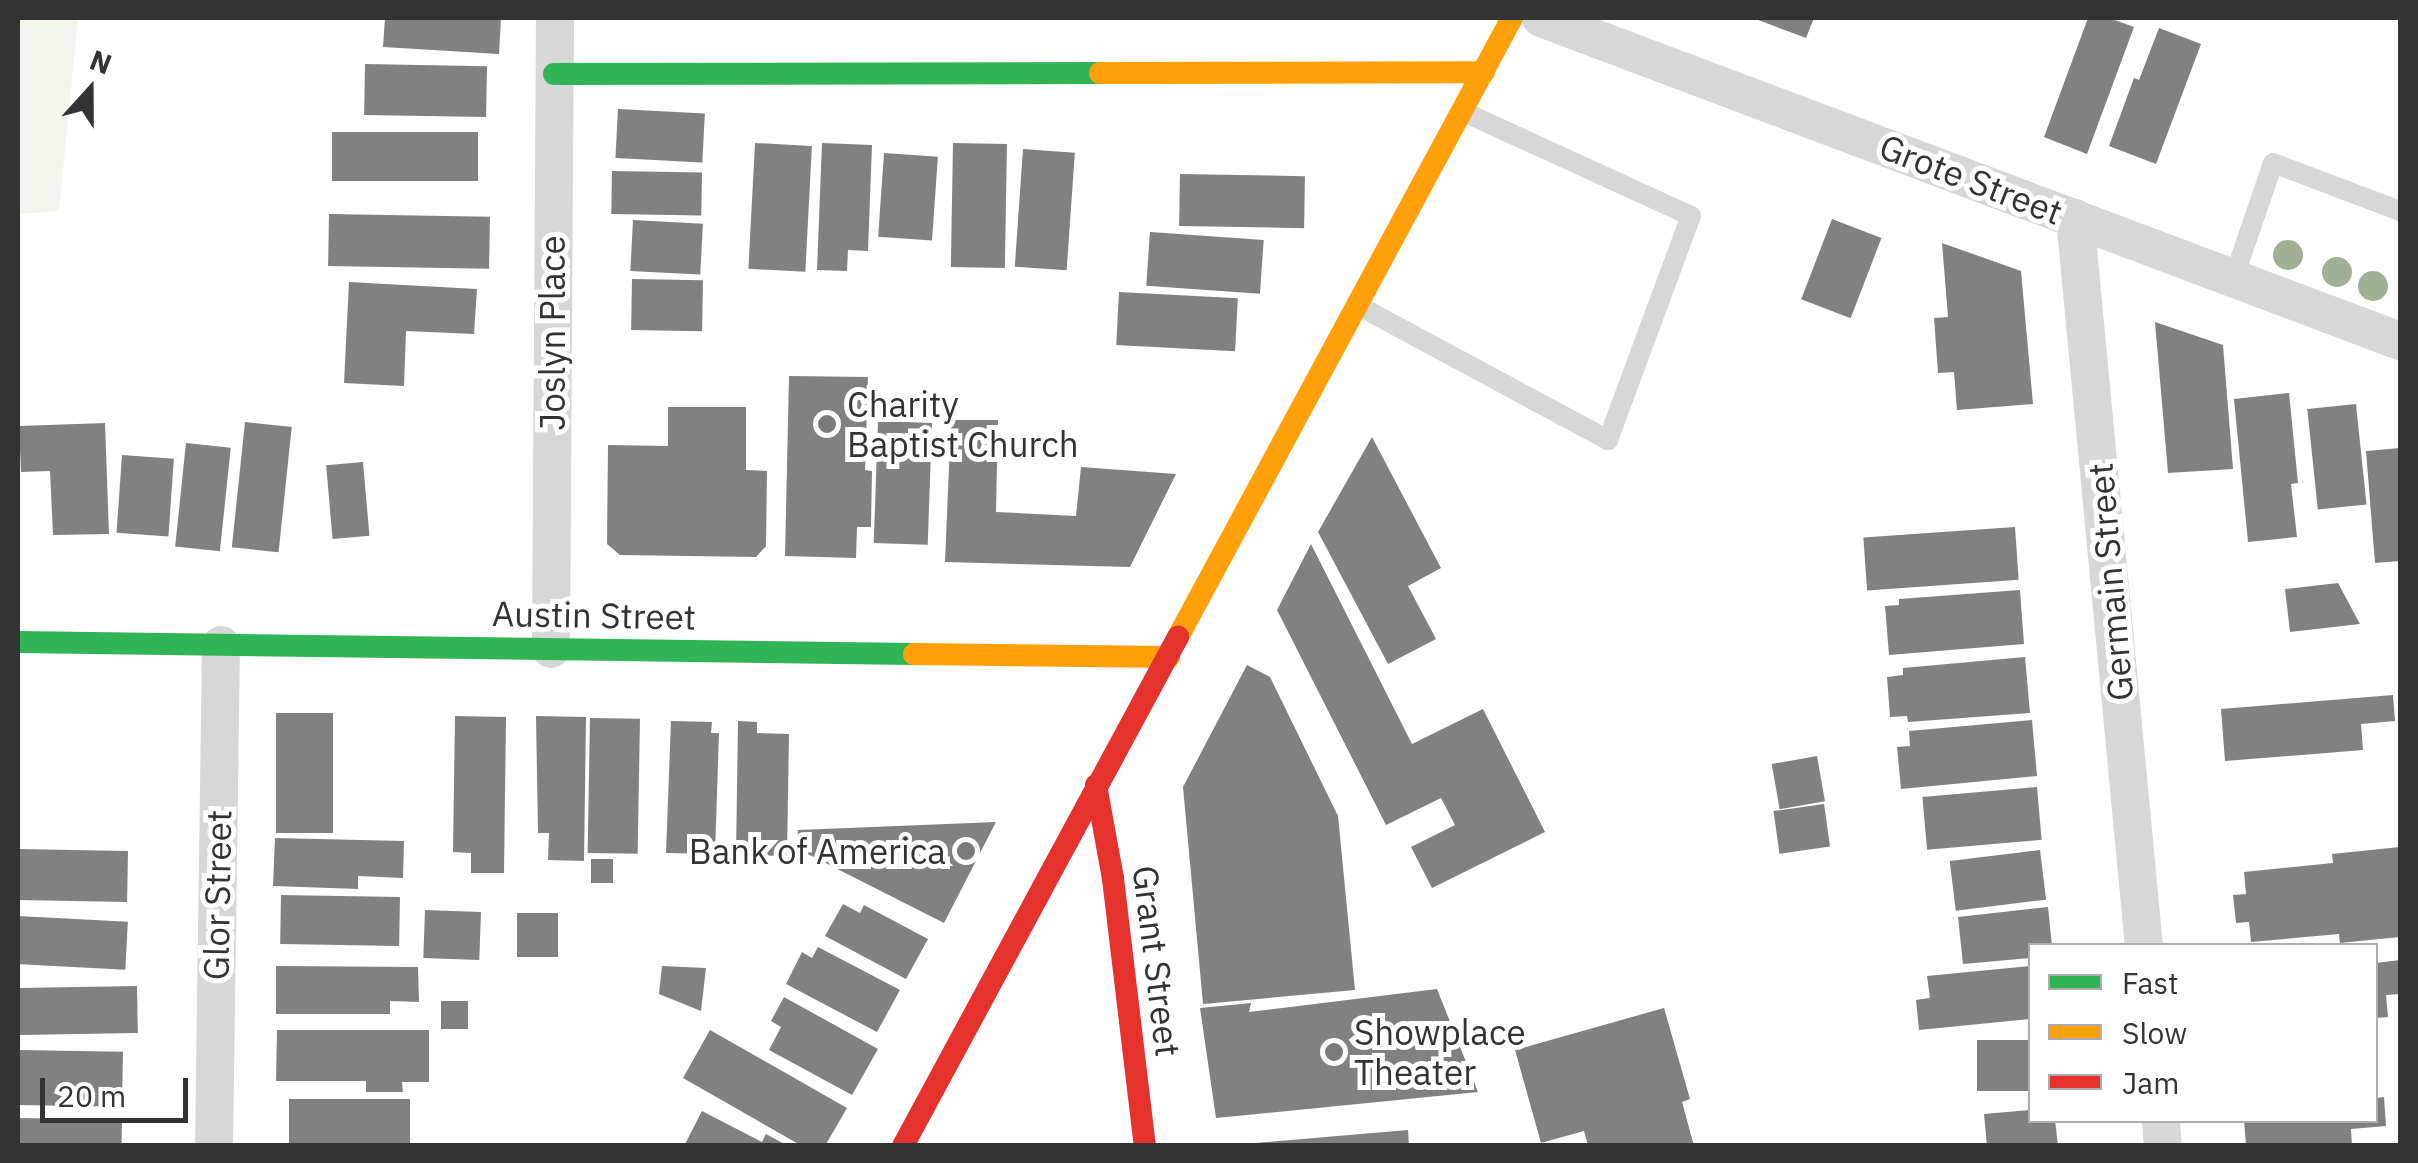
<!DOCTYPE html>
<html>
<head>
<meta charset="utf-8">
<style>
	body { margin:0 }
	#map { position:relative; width:2418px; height:1163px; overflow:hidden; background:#fff; font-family:"IBM Plex Sans",sans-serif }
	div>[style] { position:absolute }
	.green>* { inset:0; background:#f1f5ed }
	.building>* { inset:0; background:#818181; transform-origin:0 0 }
	.lane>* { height:20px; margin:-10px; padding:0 10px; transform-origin:10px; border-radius:10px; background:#d7d7d7 }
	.street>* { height:38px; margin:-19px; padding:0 19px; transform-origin:19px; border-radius:19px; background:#d7d7d7 }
	.fast>* { height:22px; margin:-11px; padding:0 11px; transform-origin:11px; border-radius:11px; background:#30b455 }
	.slow>* { height:22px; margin:-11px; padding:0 11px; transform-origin:11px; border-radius:11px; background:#ff9f0a }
	.jam>* { height:22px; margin:-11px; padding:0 11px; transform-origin:11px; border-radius:11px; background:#e5322d }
	.trees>* { width:30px; height:30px; margin:-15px; border-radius:50%; background:#a2b095 }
	.dots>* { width:28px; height:28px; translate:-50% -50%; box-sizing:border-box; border:5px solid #fff; border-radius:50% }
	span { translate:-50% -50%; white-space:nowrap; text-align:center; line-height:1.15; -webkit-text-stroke:10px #fff; paint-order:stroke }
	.street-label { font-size:35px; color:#333 }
	.poi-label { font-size:35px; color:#333 }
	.left { translate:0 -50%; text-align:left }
	.right { translate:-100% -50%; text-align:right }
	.frame { position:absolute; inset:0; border:20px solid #333; pointer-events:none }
	.legend { position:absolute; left:2028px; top:943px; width:350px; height:180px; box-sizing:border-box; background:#fff; border:2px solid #adadad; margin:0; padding:12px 18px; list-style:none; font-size:30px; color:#333 }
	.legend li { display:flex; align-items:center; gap:20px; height:50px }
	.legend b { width:50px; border:2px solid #adadad }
	.north { position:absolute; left:40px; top:40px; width:100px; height:100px; -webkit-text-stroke:8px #fff; paint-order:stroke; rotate:21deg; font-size:28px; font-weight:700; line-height:40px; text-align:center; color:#333 }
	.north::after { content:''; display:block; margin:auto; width:35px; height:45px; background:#333; clip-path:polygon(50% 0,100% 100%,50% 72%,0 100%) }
	.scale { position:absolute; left:40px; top:1078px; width:148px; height:45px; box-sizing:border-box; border:5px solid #333; border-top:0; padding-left:12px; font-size:30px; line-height:35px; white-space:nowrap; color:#333; -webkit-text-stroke:8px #fff; paint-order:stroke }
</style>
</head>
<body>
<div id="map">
	<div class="green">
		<i style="clip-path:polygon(18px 18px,78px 18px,59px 211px,18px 214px)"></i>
	</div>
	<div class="building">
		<i style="clip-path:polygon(385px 18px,501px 18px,499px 54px,383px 47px)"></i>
		<i style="clip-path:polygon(1753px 18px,1814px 18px,1806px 38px)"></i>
		<i style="clip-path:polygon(2088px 18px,2109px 18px,2134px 27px,2087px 154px,2044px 137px)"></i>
		<i style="clip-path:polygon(2159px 28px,2201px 44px,2156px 164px,2109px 146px,2134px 78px,2139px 80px)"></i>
		<i style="left:365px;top:64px;width:122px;height:51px;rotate:1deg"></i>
		<i style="left:618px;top:109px;width:87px;height:49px;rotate:3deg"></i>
		<i style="left:332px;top:132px;width:146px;height:49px"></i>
		<i style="left:755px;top:143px;width:57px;height:126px;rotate:3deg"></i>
		<i style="clip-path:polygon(822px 143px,872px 145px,868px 251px,848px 250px,847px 271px,817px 270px)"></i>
		<i style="left:953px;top:143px;width:54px;height:124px;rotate:1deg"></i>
		<i style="left:1023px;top:149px;width:52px;height:118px;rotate:4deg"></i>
		<i style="left:884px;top:153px;width:54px;height:84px;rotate:4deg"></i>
		<i style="left:612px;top:171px;width:90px;height:43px;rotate:1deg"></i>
		<i style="left:1180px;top:174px;width:125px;height:52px;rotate:1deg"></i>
		<i style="left:329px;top:214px;width:161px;height:52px;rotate:1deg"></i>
		<i style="left:1832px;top:219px;width:53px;height:86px;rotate:21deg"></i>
		<i style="left:633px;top:220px;width:70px;height:51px;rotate:3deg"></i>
		<i style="left:1150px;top:232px;width:114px;height:54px;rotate:4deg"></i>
		<i style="clip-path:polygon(1942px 243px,2021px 271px,2033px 404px,1957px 410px,1954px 372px,1938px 373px,1934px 318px,1948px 317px)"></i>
		<i style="left:632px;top:279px;width:71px;height:51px;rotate:1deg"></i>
		<i style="clip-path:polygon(349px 282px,477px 289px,474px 334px,406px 331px,404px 386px,344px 383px)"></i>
		<i style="left:1119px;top:292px;width:119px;height:53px;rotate:3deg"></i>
		<i style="clip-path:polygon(2155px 322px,2223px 345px,2233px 469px,2168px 473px)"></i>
		<i style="clip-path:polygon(789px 376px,868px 377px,865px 470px,872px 471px,871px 527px,857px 527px,856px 558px,785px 556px)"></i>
		<i style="clip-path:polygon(2289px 393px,2298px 483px,2291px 484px,2297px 537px,2248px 542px,2234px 399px)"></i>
		<i style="left:2356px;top:404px;width:101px;height:49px;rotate:84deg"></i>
		<i style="clip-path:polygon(668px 407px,746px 407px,746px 470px,767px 471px,766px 546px,756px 557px,620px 555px,607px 544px,608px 445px,668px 446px)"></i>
		<i style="clip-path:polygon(951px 420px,998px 420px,996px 512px,1076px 516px,1081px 467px,1176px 474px,1130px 567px,945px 562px)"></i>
		<i style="left:878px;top:421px;width:54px;height:122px;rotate:2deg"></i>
		<i style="left:245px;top:422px;width:47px;height:126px;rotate:6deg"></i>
		<i style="clip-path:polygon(105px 423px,109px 534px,53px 535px,50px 471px,21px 472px,19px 426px)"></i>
		<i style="clip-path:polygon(1372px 437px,1441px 568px,1408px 586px,1436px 639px,1388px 664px,1318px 532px)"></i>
		<i style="left:186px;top:443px;width:45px;height:104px;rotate:6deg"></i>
		<i style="clip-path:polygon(2400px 448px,2400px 561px,2375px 563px,2366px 451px)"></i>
		<i style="left:122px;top:455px;width:52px;height:78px;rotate:4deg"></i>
		<i style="left:363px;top:462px;width:74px;height:37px;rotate:85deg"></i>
		<i style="left:2015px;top:527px;width:53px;height:152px;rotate:86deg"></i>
		<i style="clip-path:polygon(1311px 544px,1412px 744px,1483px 709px,1545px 832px,1432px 888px,1411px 847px,1455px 825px,1441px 798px,1386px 825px,1277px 610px)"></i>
		<i style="clip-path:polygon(2338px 583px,2360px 624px,2290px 632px,2285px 589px)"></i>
		<i style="clip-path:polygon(2020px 590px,2024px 644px,1889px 655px,1885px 606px,1899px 605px,1899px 599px)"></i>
		<i style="clip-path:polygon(2025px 657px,2030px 713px,1908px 722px,1907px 716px,1890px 717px,1887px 677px,1903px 675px,1903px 668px)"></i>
		<i style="clip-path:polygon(1247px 665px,1270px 677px,1338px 816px,1355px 990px,1203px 1004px,1183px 787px)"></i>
		<i style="clip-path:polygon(2393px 695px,2395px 721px,2361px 724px,2363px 750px,2225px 761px,2221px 709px)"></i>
		<i style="left:276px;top:713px;width:57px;height:120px"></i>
		<i style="clip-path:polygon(455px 716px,506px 717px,504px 873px,471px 873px,471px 853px,453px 852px)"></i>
		<i style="clip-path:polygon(536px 716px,586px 717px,584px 861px,548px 860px,549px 833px,538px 833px)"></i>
		<i style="left:590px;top:718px;width:50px;height:135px;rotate:1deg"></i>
		<i style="clip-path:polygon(2032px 720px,2037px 776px,1901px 789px,1897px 747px,1910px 746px,1909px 731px)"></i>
		<i style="clip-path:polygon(671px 721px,712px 722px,711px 733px,719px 733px,715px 854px,666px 853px)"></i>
		<i style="clip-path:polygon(738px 721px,757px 722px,757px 733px,789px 734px,787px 856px,736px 855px)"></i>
		<i style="left:1817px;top:756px;width:46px;height:46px;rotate:80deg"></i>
		<i style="left:2037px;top:787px;width:53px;height:115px;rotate:85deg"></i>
		<i style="left:1824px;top:804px;width:43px;height:51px;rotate:82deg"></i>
		<i style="clip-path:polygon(996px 822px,944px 923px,796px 848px,798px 830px)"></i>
		<i style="clip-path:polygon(275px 838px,404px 841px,403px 878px,358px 876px,358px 889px,273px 886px)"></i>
		<i style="clip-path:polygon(2400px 847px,2400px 937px,2340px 943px,2339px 934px,2251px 942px,2249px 922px,2236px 923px,2233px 895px,2246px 894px,2244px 872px,2333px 863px,2332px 854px)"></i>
		<i style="left:18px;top:849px;width:110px;height:51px;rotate:1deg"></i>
		<i style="left:2040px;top:850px;width:50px;height:91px;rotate:83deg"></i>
		<i style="left:613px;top:859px;width:24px;height:22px;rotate:90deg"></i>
		<i style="left:281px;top:895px;width:119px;height:49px;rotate:1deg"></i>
		<i style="clip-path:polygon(843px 904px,860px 913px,864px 905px,928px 939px,906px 979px,825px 936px)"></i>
		<i style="clip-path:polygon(2048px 907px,2052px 946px,2030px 946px,2030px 958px,1963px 964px,1958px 917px)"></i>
		<i style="left:425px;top:910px;width:56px;height:48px;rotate:2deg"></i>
		<i style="left:517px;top:913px;width:41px;height:44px"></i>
		<i style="left:18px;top:916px;width:110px;height:48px;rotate:3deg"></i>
		<i style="clip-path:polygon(818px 947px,900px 990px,877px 1032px,786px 984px,802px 952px,812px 958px)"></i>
		<i style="clip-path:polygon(2400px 960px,2400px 994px,2386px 995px,2388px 1017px,2376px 1018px,2376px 963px)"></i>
		<i style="clip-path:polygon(276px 966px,418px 967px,419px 1002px,390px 1001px,390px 1014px,276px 1014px)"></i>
		<i style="clip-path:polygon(662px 966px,706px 968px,701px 1011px,659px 994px)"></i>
		<i style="clip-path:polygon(2030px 966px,2030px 1019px,1919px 1030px,1916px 1000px,1930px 998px,1927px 976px)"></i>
		<i style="left:137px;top:986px;width:47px;height:119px;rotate:89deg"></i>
		<i style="clip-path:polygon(1437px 989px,1478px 1092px,1216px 1118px,1200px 1008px,1251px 1003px,1249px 1012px)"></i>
		<i style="clip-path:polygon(784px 997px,878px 1049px,852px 1095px,769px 1050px,781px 1027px,771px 1021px)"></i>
		<i style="left:441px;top:1001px;width:27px;height:28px"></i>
		<i style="clip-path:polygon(1664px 1008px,1690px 1099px,1682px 1102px,1694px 1146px,1588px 1146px,1584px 1131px,1541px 1143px,1515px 1050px)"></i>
		<i style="clip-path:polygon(277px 1030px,429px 1030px,429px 1082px,402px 1082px,403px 1092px,366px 1092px,366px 1081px,276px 1081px)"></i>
		<i style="clip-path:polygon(710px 1030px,847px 1108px,825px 1146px,802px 1146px,683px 1078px)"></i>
		<i style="left:2030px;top:1040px;width:51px;height:53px;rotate:90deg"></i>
		<i style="left:18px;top:1050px;width:105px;height:55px;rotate:1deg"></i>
		<i style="clip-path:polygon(2384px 1097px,2386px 1126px,2351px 1129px,2352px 1146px,2246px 1146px,2244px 1120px,2376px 1120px,2376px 1098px)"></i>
		<i style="left:289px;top:1099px;width:121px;height:47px"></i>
		<i style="clip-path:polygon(2030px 1110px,2030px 1120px,2055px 1120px,2058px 1146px,1987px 1146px,1984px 1114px)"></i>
		<i style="clip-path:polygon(702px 1111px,762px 1142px,766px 1134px,788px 1146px,684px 1146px)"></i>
		<i style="left:18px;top:1118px;width:104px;height:28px;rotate:1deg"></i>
		<i style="clip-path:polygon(1408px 1130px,1409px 1146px,1255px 1146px,1255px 1143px)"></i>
	</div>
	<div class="lane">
		<i style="left:2234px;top:277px;width:120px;rotate:-71.1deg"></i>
		<i style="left:2273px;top:163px;width:136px;rotate:20.7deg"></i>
		<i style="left:1359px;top:306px;width:283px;rotate:28.3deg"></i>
		<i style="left:1608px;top:440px;width:239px;rotate:-69.7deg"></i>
		<i style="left:1691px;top:216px;width:250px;rotate:-155.4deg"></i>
	</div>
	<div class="street">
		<i style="left:1541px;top:18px;width:918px;rotate:20.61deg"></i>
		<i style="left:2075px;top:218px;width:731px;rotate:84.59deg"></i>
		<i style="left:551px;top:649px;width:631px;rotate:-89.64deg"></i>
		<i style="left:2161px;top:1120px;width:26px;rotate:86deg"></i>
		<i style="left:214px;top:1146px;width:501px;rotate:-89.2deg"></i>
	</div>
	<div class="fast">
		<i style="left:554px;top:74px;width:546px;rotate:-0.1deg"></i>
		<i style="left:18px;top:642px;width:896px;rotate:0.77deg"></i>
	</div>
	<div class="slow">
		<i style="left:1100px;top:73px;width:384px;rotate:-0.1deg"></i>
		<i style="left:1178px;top:637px;width:703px;rotate:-61.65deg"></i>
		<i style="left:914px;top:654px;width:255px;rotate:0.7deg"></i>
	</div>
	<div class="jam">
		<i style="left:1096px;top:785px;width:96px;rotate:79.7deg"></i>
		<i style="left:1113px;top:879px;width:269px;rotate:83.2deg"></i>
		<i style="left:903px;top:1146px;width:579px;rotate:-61.62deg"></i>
	</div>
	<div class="trees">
		<i style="left:2288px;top:255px"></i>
		<i style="left:2337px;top:272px"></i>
		<i style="left:2373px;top:286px"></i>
	</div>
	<div class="dots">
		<i style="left:827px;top:424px;background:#7a7a7a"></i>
		<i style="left:966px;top:851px;background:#7a7a7a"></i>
		<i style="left:1334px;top:1052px;background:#7a7a7a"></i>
	</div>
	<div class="street-label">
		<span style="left:1971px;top:179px;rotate:21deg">Grote Street</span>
		<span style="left:552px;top:333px;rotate:-90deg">Joslyn Place</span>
		<span style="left:2110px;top:582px;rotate:-95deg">Germain Street</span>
		<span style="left:594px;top:615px;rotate:1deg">Austin Street</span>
		<span style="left:217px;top:895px;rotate:-89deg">Glor Street</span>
		<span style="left:1157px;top:961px;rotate:83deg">Grant Street</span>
	</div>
	<div class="poi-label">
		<span class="left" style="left:847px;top:424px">Charity<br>Baptist Church</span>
		<span class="right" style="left:946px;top:851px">Bank of America</span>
		<span class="left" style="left:1354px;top:1052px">Showplace<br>Theater</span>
	</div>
	<div class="frame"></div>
	<ul class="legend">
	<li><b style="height:12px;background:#30b455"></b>Fast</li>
	<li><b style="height:12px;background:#ff9f0a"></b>Slow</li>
	<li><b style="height:12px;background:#e5322d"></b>Jam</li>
	</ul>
	<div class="north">N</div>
	<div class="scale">20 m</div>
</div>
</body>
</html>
